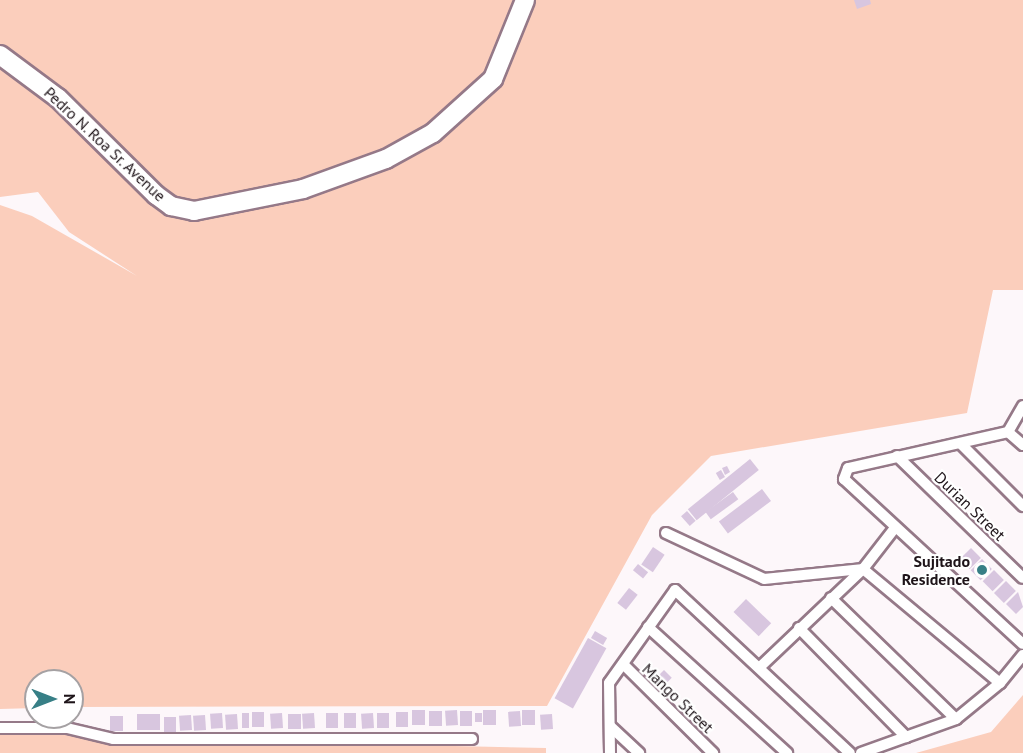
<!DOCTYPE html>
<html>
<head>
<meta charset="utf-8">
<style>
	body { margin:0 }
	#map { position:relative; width:1023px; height:753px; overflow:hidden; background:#fdf7fa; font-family:"PT Sans",sans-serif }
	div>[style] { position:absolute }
	.green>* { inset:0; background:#fbcebc }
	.building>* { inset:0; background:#d8c6df; transform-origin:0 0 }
	.roads { filter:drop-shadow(2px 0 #957988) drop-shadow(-2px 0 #957988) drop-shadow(0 2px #957988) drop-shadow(0 -2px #957988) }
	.minor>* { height:10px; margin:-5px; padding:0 5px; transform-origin:5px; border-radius:5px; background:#fff }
	.primary>* { height:18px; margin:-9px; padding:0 9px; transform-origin:9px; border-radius:9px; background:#fff }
	.dots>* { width:16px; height:16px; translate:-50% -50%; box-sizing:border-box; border:3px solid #fff; border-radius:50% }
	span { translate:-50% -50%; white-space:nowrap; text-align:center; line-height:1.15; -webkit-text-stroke:4.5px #fff; paint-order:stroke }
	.street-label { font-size:16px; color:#1e1419 }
	.poi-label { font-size:16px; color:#1e1419; font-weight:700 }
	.right { translate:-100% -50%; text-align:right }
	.north { position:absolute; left:24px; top:669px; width:60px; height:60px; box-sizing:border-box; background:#fff; border:2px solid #a5a1a3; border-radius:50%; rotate:90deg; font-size:16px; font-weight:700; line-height:24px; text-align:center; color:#1e1419 }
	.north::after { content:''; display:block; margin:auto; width:21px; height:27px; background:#377f86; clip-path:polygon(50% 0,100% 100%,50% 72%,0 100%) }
</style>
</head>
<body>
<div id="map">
	<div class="green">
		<i style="clip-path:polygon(0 0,1023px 0,1023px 290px,993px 290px,967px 413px,711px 456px,652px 515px,547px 706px,72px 707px,72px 681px,36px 681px,36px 708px,0 709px,0 205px,32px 216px,137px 276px,69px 232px,38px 192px,0 197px)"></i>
		<i style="clip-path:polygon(1023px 695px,1023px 753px,916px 753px,991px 732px)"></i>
		<i style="clip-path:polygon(19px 728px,102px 738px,546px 748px,546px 753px,0 753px,0 729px)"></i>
	</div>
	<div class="building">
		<i style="clip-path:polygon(854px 0,870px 0,871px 4px,857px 9px)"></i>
		<i style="left:750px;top:459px;width:14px;height:80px;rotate:51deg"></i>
		<i style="clip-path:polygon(727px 466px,730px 472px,725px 475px,722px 468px)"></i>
		<i style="left:721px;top:470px;width:8px;height:6px;rotate:60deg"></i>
		<i style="left:762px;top:489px;width:15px;height:54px;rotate:53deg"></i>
		<i style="left:733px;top:492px;width:9px;height:34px;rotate:54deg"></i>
		<i style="left:687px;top:511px;width:13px;height:8px;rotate:48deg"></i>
		<i style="left:653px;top:547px;width:14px;height:21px;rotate:34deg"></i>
		<i style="left:971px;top:548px;width:14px;height:16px;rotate:45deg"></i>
		<i style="left:982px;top:559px;width:14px;height:16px;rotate:45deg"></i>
		<i style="left:638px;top:564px;width:13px;height:8px;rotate:39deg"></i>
		<i style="left:994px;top:570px;width:14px;height:16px;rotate:45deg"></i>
		<i style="left:1006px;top:581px;width:14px;height:17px;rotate:45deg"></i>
		<i style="left:629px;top:588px;width:11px;height:19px;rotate:38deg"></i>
		<i style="clip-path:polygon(1018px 592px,1023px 607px,1016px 614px,1006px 604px)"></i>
		<i style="left:746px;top:599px;width:35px;height:18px;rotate:44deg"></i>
		<i style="left:595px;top:631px;width:14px;height:8px;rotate:30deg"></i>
		<i style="left:588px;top:638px;width:21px;height:69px;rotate:29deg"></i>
		<i style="left:664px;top:670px;width:11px;height:14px;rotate:45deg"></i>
		<i style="left:425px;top:710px;width:15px;height:13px;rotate:90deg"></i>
		<i style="left:457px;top:710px;width:15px;height:12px;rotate:86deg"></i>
		<i style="left:496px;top:710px;width:15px;height:13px;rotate:90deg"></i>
		<i style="left:522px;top:710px;width:13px;height:15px"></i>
		<i style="left:442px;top:711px;width:15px;height:13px;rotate:90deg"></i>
		<i style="left:460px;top:711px;width:12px;height:15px"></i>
		<i style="left:520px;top:711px;width:15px;height:12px;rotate:86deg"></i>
		<i style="left:252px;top:712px;width:12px;height:15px"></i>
		<i style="left:396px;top:712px;width:12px;height:15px"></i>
		<i style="left:222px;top:713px;width:15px;height:12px;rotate:86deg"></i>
		<i style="left:242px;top:713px;width:7px;height:15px"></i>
		<i style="left:282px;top:713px;width:15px;height:12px;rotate:86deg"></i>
		<i style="left:314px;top:713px;width:15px;height:12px;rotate:86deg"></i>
		<i style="left:326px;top:713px;width:12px;height:15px"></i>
		<i style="left:344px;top:713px;width:12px;height:15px"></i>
		<i style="left:373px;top:713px;width:15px;height:12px;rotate:86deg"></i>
		<i style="left:377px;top:713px;width:12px;height:15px"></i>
		<i style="left:475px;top:713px;width:7px;height:9px"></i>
		<i style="left:137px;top:714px;width:23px;height:16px"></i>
		<i style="left:237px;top:714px;width:15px;height:12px;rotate:86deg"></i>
		<i style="left:301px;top:714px;width:15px;height:13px;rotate:90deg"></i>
		<i style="left:552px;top:714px;width:15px;height:12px;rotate:86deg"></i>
		<i style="left:191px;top:715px;width:15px;height:12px;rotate:86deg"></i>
		<i style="left:205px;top:715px;width:15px;height:12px;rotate:86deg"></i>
		<i style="left:123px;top:716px;width:15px;height:13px;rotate:90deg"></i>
		<i style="left:164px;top:717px;width:12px;height:15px"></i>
	</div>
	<div class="roads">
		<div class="minor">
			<i style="left:1023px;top:406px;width:30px;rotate:120deg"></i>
			<i style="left:1008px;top:432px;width:164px;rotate:167.3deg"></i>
			<i style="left:848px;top:468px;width:12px;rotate:110deg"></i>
			<i style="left:844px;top:479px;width:243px;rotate:42.7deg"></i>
			<i style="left:1008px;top:432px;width:20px;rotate:41deg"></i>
			<i style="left:961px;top:444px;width:88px;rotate:45deg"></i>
			<i style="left:897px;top:456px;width:175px;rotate:44.1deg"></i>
			<i style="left:666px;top:533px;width:108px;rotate:25.1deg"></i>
			<i style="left:764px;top:579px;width:100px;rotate:-5.8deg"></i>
			<i style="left:863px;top:569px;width:178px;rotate:39.8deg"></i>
			<i style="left:831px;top:598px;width:174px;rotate:44.1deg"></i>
			<i style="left:648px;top:627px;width:188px;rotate:42.2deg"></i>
			<i style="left:799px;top:628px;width:153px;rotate:45.5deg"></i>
			<i style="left:623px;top:664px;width:127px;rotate:44.7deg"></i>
			<i style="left:761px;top:666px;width:141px;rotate:-43.6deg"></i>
			<i style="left:863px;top:569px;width:51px;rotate:-52.2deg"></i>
			<i style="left:610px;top:726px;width:40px;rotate:43deg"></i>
			<i style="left:0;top:728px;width:67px"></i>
			<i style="left:67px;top:728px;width:47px;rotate:13.4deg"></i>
			<i style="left:113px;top:739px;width:359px"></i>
			<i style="left:610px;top:753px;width:70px;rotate:-90.8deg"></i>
			<i style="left:609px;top:683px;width:114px;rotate:-54.6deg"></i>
			<i style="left:675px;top:590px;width:239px;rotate:43deg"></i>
			<i style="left:861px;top:753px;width:101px;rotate:-19.7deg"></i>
			<i style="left:956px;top:719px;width:57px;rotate:-39.3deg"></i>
			<i style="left:1000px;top:683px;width:36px;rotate:-51deg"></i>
		</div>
		<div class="primary">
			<i style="left:0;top:55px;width:72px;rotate:36.6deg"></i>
			<i style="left:58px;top:98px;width:138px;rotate:44.7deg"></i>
			<i style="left:156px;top:195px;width:19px;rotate:36deg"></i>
			<i style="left:171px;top:206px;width:24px;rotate:12deg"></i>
			<i style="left:194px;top:211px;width:111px;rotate:-11.4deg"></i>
			<i style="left:303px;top:189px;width:88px;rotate:-19.9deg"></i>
			<i style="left:386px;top:159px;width:54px;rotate:-29deg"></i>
			<i style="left:433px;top:133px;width:81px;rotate:-42deg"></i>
			<i style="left:493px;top:79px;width:85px;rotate:-67.9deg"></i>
		</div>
	</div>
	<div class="dots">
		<i style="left:982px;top:570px;background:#377f86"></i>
	</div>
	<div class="street-label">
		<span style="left:105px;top:144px;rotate:43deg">Pedro N. Roa Sr. Avenue</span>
		<span style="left:970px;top:506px;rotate:44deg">Durian Street</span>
		<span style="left:678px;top:698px;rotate:44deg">Mango Street</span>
	</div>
	<div class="poi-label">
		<span class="right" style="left:970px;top:570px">Sujitado<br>Residence</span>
	</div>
	<div class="north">N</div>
</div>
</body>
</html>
